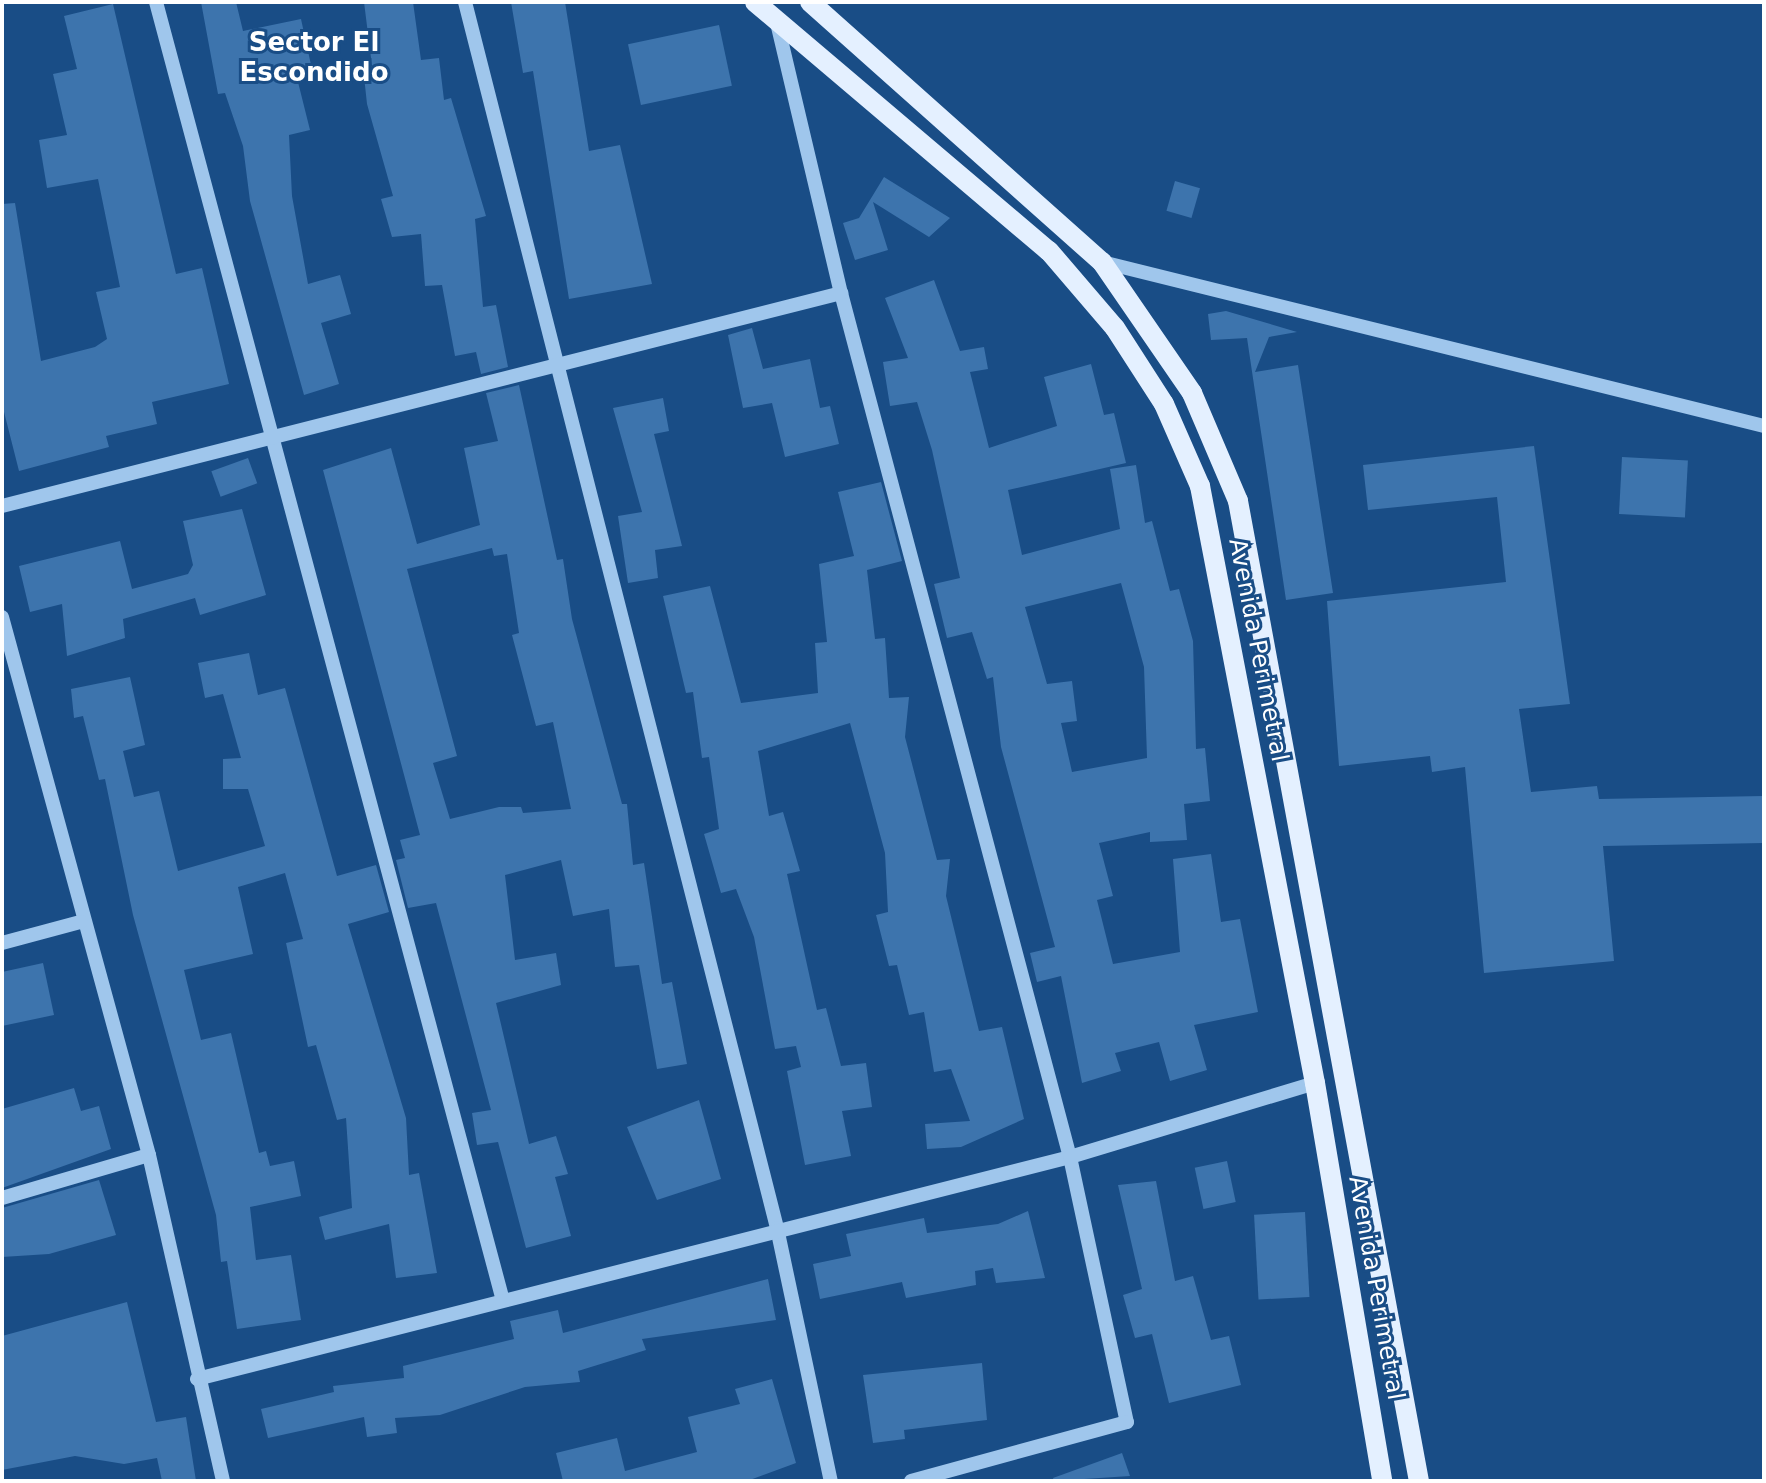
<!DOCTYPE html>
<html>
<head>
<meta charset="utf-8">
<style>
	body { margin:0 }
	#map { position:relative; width:1766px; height:1483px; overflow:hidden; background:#194d86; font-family:"DejaVu Sans",sans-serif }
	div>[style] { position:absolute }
	.building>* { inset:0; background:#3d74ad; transform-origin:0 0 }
	.minor>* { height:14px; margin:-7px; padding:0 7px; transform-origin:7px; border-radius:7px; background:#9fc6ec }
	.major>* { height:20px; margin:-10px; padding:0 10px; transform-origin:10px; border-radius:10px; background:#e4f0ff }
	span { translate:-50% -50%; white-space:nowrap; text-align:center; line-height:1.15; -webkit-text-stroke:6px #194d86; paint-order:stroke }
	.street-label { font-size:24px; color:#fff }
	.neighbourhood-label { font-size:26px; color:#fff; font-weight:700 }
	.frame { position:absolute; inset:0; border:4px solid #fff; pointer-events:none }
</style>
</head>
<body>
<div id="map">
	<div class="building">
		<i style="clip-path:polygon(201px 2px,236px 2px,243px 31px,301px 19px,313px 74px,297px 78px,310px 130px,289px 135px,292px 196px,308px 284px,340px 275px,351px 314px,321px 323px,339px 384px,304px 395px,250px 201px,243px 146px,225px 93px,218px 94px)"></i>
		<i style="clip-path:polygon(364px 2px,413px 2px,421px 60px,439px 58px,444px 100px,451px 98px,486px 216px,475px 219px,483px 307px,496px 305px,508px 367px,481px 374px,476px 352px,455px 356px,442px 285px,425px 286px,421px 234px,392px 237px,381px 199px,393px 196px,367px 104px,363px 67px,372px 66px)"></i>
		<i style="clip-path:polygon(511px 2px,565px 2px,589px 151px,620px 145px,652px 284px,569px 299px,533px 71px,523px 73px)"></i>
		<i style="clip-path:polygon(113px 4px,176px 274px,202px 268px,229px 384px,152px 402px,157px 424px,106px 436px,109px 447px,19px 471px,2px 404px,2px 204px,15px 203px,41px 361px,95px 347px,107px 339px,96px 292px,120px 287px,98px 179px,47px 188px,39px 140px,67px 135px,53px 74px,77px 69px,64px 16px)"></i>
		<i style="left:719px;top:25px;width:62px;height:93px;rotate:78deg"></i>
		<i style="clip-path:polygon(884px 177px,950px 218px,929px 237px,873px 202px,888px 250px,855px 260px,843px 223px,859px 218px)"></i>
		<i style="left:1175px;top:181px;width:26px;height:31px;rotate:16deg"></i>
		<i style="clip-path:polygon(evenodd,934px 280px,960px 351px,984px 347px,988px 369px,970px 372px,989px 448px,1057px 426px,1044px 377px,1091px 364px,1104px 415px,1114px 413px,1126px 463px,1008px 490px,1022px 555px,1120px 529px,1110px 469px,1136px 465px,1145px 523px,1152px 521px,1170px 591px,1179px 589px,1193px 641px,1196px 749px,1205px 748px,1210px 801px,1184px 804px,1187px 840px,1150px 842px,1150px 832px,1099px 843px,1113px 896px,1097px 900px,1113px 964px,1180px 952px,1173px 859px,1211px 854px,1221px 922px,1240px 919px,1258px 1012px,1194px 1025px,1207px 1070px,1170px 1081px,1159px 1042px,1115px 1053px,1121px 1071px,1082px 1083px,1061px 976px,1037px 982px,1030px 953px,1055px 947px,1001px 747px,993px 677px,987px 679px,972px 632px,947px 638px,934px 584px,960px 578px,932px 450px,917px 402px,890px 406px,883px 362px,908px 358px,885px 298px,934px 280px,1121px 583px,1144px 667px,1147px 758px,1072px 772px,1061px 723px,1077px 721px,1072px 681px,1047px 684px,1025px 607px,1121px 583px)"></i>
		<i style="clip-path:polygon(1226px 311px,1297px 332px,1269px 337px,1255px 372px,1298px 365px,1333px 593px,1286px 600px,1247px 338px,1211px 340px,1208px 314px)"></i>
		<i style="clip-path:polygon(752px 328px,763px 369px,810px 359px,820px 408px,830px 406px,839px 444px,785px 457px,772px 403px,743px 408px,728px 335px)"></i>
		<i style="clip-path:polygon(evenodd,519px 385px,557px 560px,563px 559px,572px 619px,622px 804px,627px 804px,633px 865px,644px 863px,662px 984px,672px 982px,687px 1064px,657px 1069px,639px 965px,615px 967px,609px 909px,573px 916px,561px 860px,505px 875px,515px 960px,556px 953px,561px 985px,496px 1003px,529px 1144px,556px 1136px,568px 1174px,555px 1177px,571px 1236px,526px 1248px,498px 1142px,477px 1145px,472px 1113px,491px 1110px,436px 903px,408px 908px,396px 860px,405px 858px,400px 840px,420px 835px,323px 470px,391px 448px,417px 544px,480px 525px,464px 448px,498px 441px,486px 393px,519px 385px,492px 548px,494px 556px,507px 554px,519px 633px,512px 635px,536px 726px,553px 722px,571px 809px,523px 813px,521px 807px,499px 807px,450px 819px,433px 763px,457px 756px,407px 569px,492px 548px)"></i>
		<i style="clip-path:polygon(663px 398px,669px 431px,654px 434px,682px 546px,655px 550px,658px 578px,628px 583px,618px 516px,642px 512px,613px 408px)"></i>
		<i style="clip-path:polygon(1534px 446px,1570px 704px,1519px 709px,1531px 792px,1597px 786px,1599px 799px,1764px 796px,1764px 843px,1603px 846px,1614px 961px,1484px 973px,1465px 767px,1432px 772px,1430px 756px,1339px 766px,1327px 601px,1506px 582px,1497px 497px,1368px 510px,1363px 465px)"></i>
		<i style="left:1622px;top:457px;width:66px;height:57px;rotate:3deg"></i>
		<i style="left:248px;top:458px;width:27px;height:39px;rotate:70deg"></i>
		<i style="clip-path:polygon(881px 482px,902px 561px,867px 570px,875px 639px,885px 638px,889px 698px,909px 697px,905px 737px,937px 860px,950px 859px,946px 896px,979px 1031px,1002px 1027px,1024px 1119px,961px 1147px,927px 1149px,925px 1124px,970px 1121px,951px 1069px,934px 1072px,924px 1012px,909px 1015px,897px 965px,889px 966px,876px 915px,888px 912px,885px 853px,850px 723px,758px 751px,769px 816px,783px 812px,800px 871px,787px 874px,817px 1010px,826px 1008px,841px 1066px,866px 1063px,872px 1107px,842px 1111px,851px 1156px,805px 1165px,787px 1071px,801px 1067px,796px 1046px,775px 1049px,754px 937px,736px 889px,721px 893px,704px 834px,719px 829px,709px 757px,702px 758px,693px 692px,686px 693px,663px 596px,710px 586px,741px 703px,818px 693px,815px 643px,827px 642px,819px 564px,854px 556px,838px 492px)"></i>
		<i style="clip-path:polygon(242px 509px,266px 595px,200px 615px,195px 598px,123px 619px,125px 638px,67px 656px,62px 604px,30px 612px,19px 566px,120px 541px,132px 589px,188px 574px,193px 565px,183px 521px)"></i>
		<i style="clip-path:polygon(249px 653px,258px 695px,285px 688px,337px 876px,376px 865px,389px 912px,348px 924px,406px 1118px,409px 1175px,419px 1173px,437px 1273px,396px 1278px,389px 1224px,325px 1240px,319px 1217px,352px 1208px,346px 1118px,337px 1120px,316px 1045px,308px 1047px,286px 943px,303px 939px,285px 873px,238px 887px,253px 954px,184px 970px,201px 1040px,231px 1033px,259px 1153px,266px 1151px,270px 1166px,294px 1161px,301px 1196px,250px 1207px,256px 1260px,291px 1255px,301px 1320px,237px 1329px,227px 1261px,221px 1262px,216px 1215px,133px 915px,105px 779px,99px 780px,83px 716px,74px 718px,71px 689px,130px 677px,145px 745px,123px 751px,134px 797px,159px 791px,178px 871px,265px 846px,248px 789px,223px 789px,223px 759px,241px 758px,223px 694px,205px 698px,198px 663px)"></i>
		<i style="clip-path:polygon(43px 963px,54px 1015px,2px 1026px,2px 972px)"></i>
		<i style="clip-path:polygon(74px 1088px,81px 1111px,99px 1106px,111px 1149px,2px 1188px,2px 1109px)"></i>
		<i style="clip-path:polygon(699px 1100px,721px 1179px,657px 1200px,627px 1127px)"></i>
		<i style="left:1227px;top:1161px;width:42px;height:33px;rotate:78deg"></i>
		<i style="clip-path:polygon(99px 1180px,116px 1235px,49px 1254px,2px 1257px,2px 1208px)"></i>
		<i style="clip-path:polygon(1156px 1181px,1175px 1281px,1193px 1276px,1211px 1340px,1229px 1336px,1241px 1385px,1169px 1403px,1152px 1334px,1135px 1338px,1123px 1295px,1142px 1289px,1118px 1185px)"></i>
		<i style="clip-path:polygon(1028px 1211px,1045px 1278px,996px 1283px,993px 1268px,975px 1271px,976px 1285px,906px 1298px,902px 1282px,820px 1299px,813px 1264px,851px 1256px,846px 1234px,924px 1218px,927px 1233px,998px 1224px)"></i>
		<i style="left:1305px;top:1212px;width:85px;height:51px;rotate:87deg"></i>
		<i style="clip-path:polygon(768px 1279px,776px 1320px,642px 1339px,646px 1350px,578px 1371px,580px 1382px,525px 1387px,440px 1415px,395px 1418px,397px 1433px,367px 1437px,364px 1417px,268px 1438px,261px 1409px,334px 1392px,333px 1386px,404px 1378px,403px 1366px,514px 1339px,510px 1321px,558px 1310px,563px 1333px)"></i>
		<i style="clip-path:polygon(127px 1302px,156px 1422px,186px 1417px,196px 1481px,162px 1481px,157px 1458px,124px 1464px,75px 1456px,2px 1470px,2px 1336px)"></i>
		<i style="clip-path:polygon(982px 1363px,987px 1420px,904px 1430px,905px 1439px,873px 1443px,863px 1375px)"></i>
		<i style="clip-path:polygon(772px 1379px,796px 1463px,747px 1481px,563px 1481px,556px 1453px,617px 1438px,625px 1471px,697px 1452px,688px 1417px,740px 1404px,735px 1389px)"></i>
		<i style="clip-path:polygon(1122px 1453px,1130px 1476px,1054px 1481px,1053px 1478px)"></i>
	</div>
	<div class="minor">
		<i style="left:156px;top:2px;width:1340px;rotate:75.04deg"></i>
		<i style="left:465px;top:2px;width:1265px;rotate:75.72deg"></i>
		<i style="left:777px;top:1228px;width:259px;rotate:78deg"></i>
		<i style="left:778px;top:27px;width:273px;rotate:76.7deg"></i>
		<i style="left:841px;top:293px;width:894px;rotate:75.16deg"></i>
		<i style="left:1070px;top:1157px;width:271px;rotate:77.9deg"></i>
		<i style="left:1127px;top:1422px;width:224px;rotate:164.7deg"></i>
		<i style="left:1102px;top:262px;width:682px;rotate:13.91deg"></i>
		<i style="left:2px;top:506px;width:866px;rotate:-14.24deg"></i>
		<i style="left:2px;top:617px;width:558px;rotate:74.72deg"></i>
		<i style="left:149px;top:1155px;width:334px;rotate:77.2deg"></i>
		<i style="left:2px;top:943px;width:81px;rotate:-15.1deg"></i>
		<i style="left:2px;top:1198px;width:153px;rotate:-16.3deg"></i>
		<i style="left:197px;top:1379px;width:901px;rotate:-14.27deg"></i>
		<i style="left:1070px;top:1157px;width:256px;rotate:-16.8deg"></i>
	</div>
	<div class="major">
		<i style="left:755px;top:2px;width:385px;rotate:40.3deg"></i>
		<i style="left:1049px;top:251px;width:101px;rotate:49.4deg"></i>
		<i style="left:1115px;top:328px;width:90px;rotate:57.2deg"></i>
		<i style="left:1164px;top:404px;width:90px;rotate:66.3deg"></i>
		<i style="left:1200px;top:486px;width:608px;rotate:79.1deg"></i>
		<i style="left:1315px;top:1083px;width:404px;rotate:80.4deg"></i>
		<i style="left:810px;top:2px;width:391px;rotate:41.7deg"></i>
		<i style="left:1102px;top:262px;width:159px;rotate:55.5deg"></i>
		<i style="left:1192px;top:393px;width:117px;rotate:66.9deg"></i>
		<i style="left:1238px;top:501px;width:997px;rotate:79.54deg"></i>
	</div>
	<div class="street-label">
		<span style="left:1258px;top:650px;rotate:79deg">Avenida Perimetral</span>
		<span style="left:1376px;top:1288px;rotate:80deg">Avenida Perimetral</span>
	</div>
	<div class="neighbourhood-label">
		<span style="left:314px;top:58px">Sector El<br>Escondido</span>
	</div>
	<div class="frame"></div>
</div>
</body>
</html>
